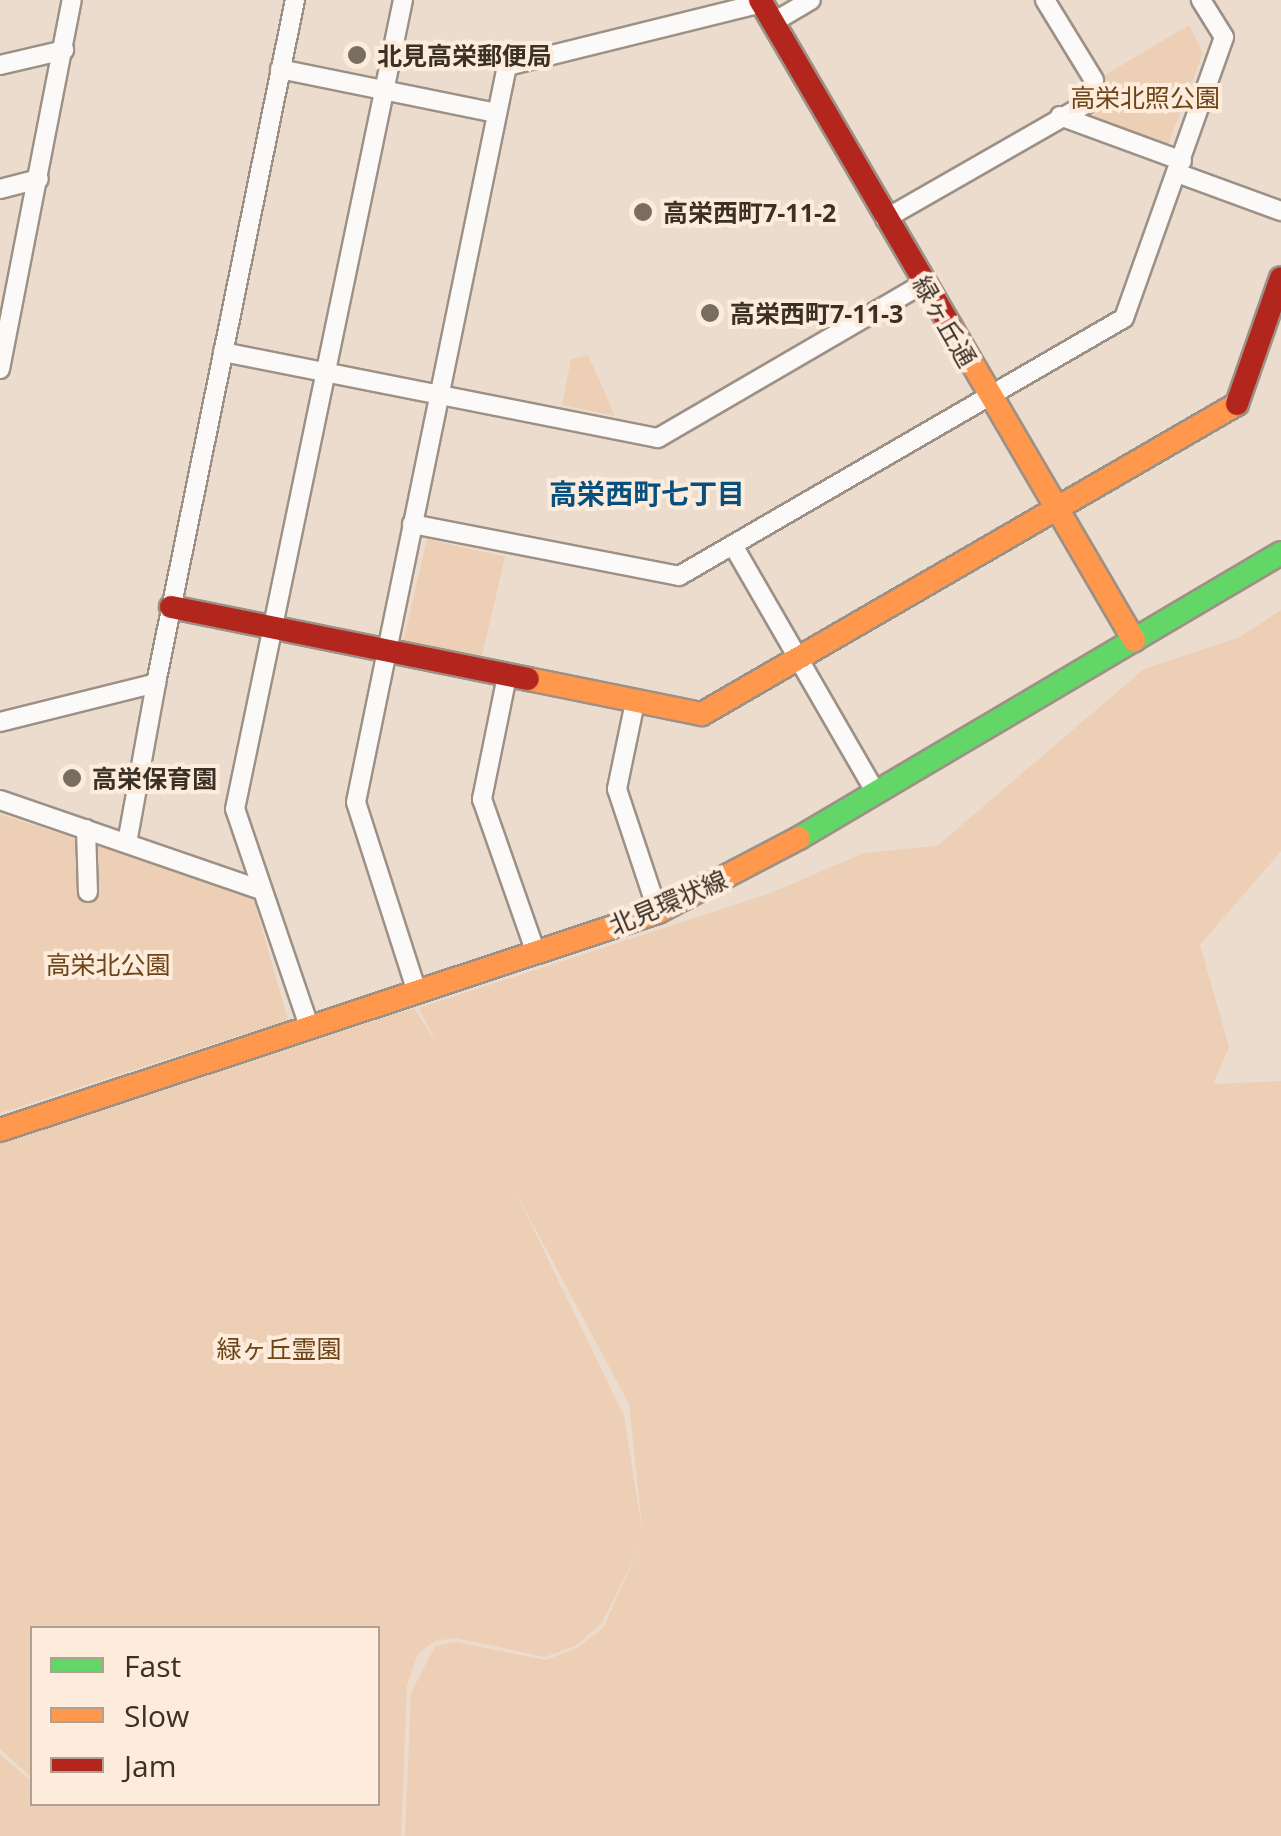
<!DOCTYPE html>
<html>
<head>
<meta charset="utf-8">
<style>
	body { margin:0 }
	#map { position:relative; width:1281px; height:1836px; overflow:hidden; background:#ecdcce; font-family:"Open Sans","Noto Sans JP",sans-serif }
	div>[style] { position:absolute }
	.green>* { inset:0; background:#eccfb5; transform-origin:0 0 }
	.roads { filter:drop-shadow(2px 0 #9d9186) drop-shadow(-2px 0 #9d9186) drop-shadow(0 2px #9d9186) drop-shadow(0 -2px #9d9186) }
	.street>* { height:18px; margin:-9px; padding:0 9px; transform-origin:9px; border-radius:9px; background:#fcfaf8 }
	.fast>* { height:22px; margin:-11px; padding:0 11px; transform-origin:11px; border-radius:11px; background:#63d668 }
	.slow>* { height:22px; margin:-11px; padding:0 11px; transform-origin:11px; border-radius:11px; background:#ff974d }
	.jam>* { height:22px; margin:-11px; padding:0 11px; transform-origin:11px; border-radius:11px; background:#b3261e }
	.dots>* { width:28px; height:28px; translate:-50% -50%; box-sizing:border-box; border:5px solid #fdebdb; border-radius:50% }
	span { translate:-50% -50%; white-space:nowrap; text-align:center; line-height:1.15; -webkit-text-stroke:8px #fdebdb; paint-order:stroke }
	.poi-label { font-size:25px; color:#3b3026; font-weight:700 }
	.left { translate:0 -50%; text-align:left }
	.park-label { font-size:25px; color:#6d4519 }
	.street-label { font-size:25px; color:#3b3026 }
	.neighbourhood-label { font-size:28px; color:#07507e; font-weight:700 }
	.legend { position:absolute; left:30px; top:1626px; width:350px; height:180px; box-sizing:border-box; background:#fdebdb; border:2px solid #afa093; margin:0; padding:12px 18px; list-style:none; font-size:30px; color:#3b3026 }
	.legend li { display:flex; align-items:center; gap:20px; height:50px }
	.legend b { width:50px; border:2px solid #afa093 }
</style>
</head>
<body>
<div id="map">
	<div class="green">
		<i style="clip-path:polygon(1189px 25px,1203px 53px,1167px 147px,1092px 119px,1105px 87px,1100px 78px)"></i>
		<i style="clip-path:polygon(588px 355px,615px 416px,562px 405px,571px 359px)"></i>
		<i style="left:427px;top:539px;width:80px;height:107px;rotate:13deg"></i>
		<i style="clip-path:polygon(evenodd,1281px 610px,1281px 851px,1200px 945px,1229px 1047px,1213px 1084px,1281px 1081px,1281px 1836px,405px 1836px,411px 1693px,435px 1646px,456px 1642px,546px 1660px,577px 1648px,603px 1628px,643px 1539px,602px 1623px,575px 1646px,545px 1657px,455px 1638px,435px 1641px,418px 1654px,407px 1685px,401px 1836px,0 1836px,0 1754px,32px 1782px,32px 1804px,378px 1804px,378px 1628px,32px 1628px,32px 1778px,0 1749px,0 1139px,414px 1008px,437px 1044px,419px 1008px,771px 893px,864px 853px,937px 846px,1144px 669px,1240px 637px,1281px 610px,513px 1187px,629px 1404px,643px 1535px,624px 1416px,513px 1187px)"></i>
		<i style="clip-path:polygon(0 814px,253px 897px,288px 1020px,0 1113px)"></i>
	</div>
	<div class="roads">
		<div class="street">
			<i style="left:772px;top:23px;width:45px;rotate:-30.5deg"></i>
			<i style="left:0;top:65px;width:66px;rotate:-13.2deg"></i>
			<i style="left:280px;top:69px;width:221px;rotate:11.5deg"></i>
			<i style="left:1060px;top:116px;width:130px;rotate:20.2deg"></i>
			<i style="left:1177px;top:173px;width:111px;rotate:20.1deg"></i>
			<i style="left:0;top:189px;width:40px;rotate:-14.4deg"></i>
			<i style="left:885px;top:219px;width:232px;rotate:-29.8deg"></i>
			<i style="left:1086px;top:104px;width:25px;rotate:-72deg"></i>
			<i style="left:1094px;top:80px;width:94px;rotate:-121.5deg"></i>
			<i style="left:223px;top:352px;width:443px;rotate:11.2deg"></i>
			<i style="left:658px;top:438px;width:308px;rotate:-30.2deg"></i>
			<i style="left:0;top:369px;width:376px;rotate:-79deg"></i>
			<i style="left:412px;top:524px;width:272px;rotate:11deg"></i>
			<i style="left:679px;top:576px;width:514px;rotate:-30.1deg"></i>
			<i style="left:1124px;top:318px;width:298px;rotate:-70.4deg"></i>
			<i style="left:1224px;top:37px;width:44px;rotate:-121.9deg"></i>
			<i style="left:734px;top:547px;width:284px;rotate:60deg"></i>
			<i style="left:507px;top:676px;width:126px;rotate:101.5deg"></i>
			<i style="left:482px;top:799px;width:163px;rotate:70.7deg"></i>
			<i style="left:635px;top:702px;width:89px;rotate:101.7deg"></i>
			<i style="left:617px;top:789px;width:130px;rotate:71.6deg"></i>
			<i style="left:0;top:722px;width:161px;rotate:-14deg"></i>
			<i style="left:156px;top:683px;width:697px;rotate:-78.5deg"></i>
			<i style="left:0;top:800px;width:277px;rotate:19deg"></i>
			<i style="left:86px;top:829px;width:63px;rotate:88.2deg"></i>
			<i style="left:127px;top:843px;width:163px;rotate:-79.7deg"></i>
			<i style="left:416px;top:989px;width:196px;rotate:-107.8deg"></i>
			<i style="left:356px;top:802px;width:751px;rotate:-78.41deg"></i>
			<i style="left:507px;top:66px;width:263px;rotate:-13.9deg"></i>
			<i style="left:310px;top:1029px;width:232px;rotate:-108.8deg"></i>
			<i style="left:235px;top:809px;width:826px;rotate:-78.27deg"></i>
		</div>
		<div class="fast">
			<i style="left:799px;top:838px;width:560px;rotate:-30.6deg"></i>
		</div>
		<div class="slow">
			<i style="left:951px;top:327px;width:363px;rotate:59.7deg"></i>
			<i style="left:528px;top:679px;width:177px;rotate:11.4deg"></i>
			<i style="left:702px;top:714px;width:618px;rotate:-30.09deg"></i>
			<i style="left:0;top:1130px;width:693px;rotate:-18.33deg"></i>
			<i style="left:658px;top:912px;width:159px;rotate:-27.7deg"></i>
		</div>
		<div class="jam">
			<i style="left:760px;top:0;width:379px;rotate:59.7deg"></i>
			<i style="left:1237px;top:404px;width:133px;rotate:-70.8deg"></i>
			<i style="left:171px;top:607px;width:364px;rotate:11.4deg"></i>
		</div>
	</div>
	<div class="dots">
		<i style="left:357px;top:55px;background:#796c61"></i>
		<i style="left:643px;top:212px;background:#796c61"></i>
		<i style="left:710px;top:313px;background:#796c61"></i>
		<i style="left:72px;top:778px;background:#796c61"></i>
	</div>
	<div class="poi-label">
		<span class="left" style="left:377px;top:55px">北見高栄郵便局</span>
		<span class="left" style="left:663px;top:212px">高栄西町7-11-2</span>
		<span class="left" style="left:730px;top:313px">高栄西町7-11-3</span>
		<span class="left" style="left:92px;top:778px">高栄保育園</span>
	</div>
	<div class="park-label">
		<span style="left:1145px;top:97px">高栄北照公園</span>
		<span style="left:108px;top:964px">高栄北公園</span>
		<span style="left:279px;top:1348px">緑ヶ丘霊園</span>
	</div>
	<div class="street-label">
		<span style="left:945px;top:321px;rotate:60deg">緑ヶ丘通</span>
		<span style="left:668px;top:902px;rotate:-23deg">北見環状線</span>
	</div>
	<div class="neighbourhood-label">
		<span style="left:647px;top:493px">高栄西町七丁目</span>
	</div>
	<ul class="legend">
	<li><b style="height:12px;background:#63d668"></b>Fast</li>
	<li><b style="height:12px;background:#ff974d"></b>Slow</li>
	<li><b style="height:12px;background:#b3261e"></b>Jam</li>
	</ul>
</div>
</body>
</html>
